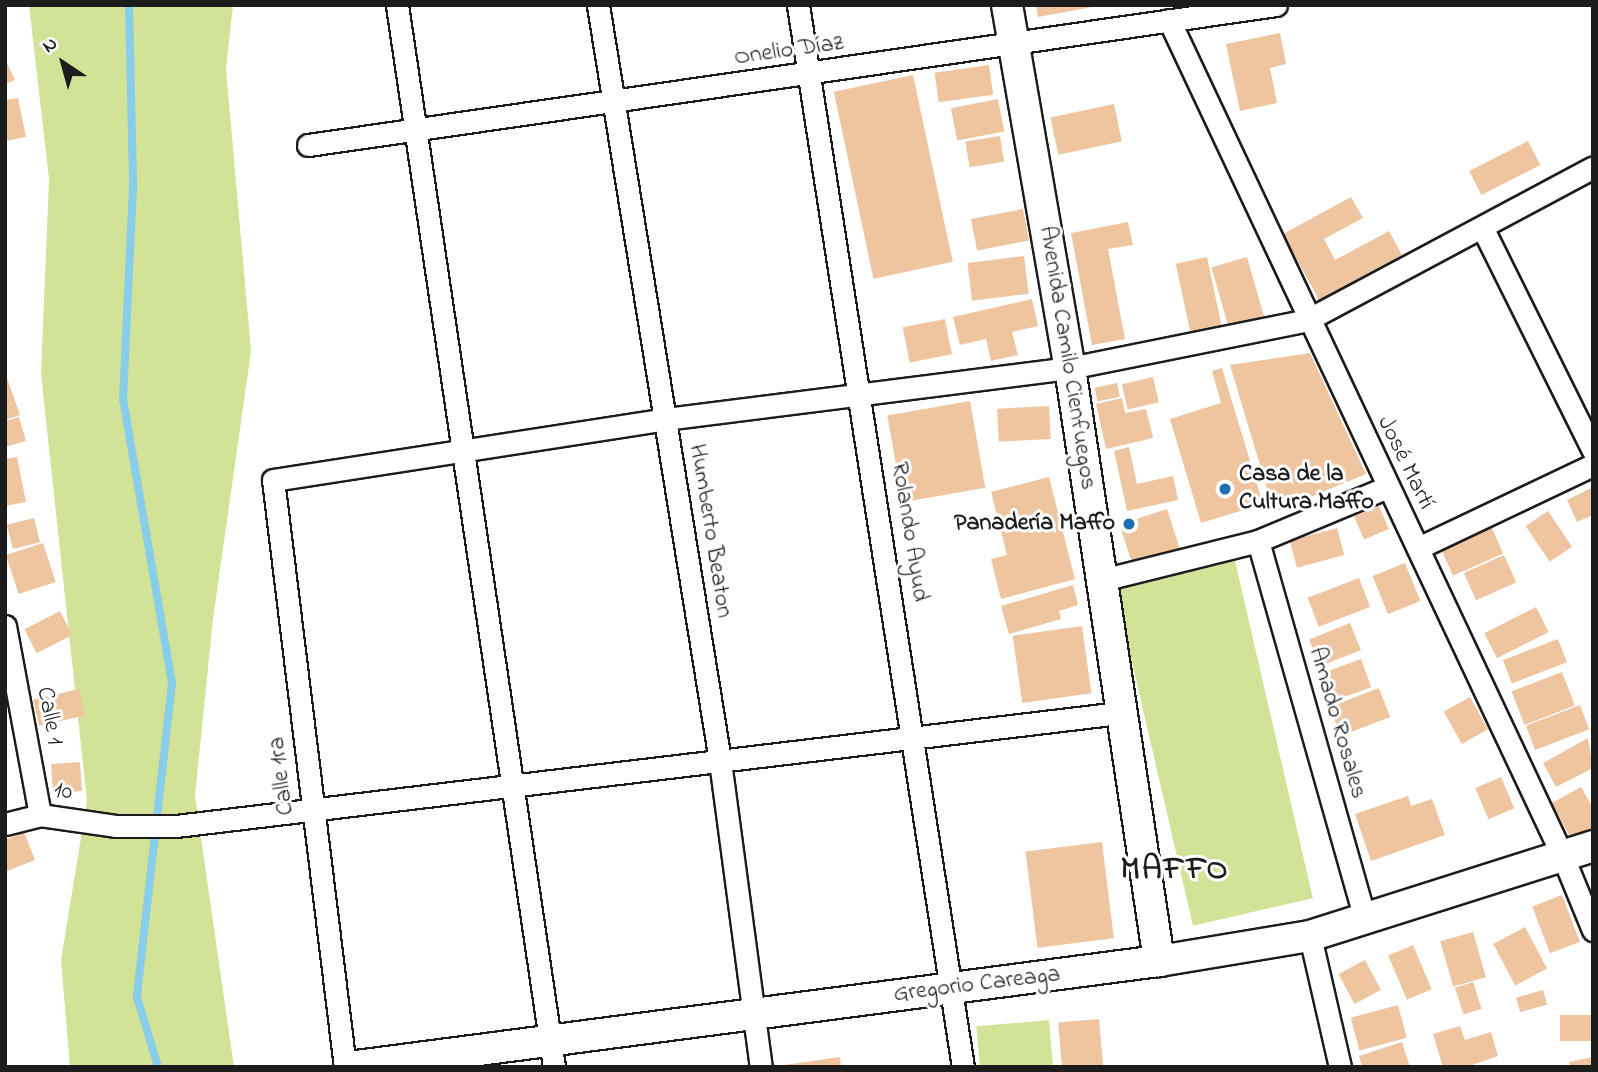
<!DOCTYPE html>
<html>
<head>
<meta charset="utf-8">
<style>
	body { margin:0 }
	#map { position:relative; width:1598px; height:1072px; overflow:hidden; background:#fff; font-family:"Indie Flower",sans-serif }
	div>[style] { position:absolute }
	.green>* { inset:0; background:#d2e296; transform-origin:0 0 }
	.stream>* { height:8px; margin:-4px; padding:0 4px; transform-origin:4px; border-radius:4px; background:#88cde9 }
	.building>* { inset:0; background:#efc59f; transform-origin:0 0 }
	.roads { filter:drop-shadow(2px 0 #1c1c1c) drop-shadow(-2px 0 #1c1c1c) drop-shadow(0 2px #1c1c1c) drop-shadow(0 -2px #1c1c1c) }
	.street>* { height:21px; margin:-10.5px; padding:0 10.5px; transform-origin:10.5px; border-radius:10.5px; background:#fff }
	.secondary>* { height:30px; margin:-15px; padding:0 15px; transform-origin:15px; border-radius:15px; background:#fff }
	.dots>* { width:19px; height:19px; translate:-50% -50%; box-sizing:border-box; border:4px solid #fff; border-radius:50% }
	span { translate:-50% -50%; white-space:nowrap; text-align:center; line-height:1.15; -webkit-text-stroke:6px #fff; paint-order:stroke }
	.street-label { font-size:24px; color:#1c1c1c }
	.poi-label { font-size:24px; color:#1c1c1c; font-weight:700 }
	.left { translate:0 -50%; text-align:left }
	.right { translate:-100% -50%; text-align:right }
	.district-label { font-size:32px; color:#1c1c1c; font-weight:700; letter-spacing:2px }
	.frame { position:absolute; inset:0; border:7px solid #1c1c1c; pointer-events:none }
	.north { position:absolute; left:28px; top:28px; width:70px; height:70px; -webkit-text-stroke:5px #fff; paint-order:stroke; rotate:324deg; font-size:19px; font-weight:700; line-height:28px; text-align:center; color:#1c1c1c }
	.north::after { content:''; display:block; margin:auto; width:24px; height:32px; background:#1c1c1c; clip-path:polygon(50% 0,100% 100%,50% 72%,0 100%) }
</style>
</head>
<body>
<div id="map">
	<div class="green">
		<i style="clip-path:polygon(29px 5px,233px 5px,226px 69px,251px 351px,213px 619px,195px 796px,234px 1067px,70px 1067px,61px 960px,87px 801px,41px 374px,49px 179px)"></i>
		<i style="left:1235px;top:561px;width:346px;height:123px;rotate:77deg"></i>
		<i style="left:1049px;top:1020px;width:47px;height:73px;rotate:85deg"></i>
	</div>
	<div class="stream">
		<i style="left:129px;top:5px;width:182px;rotate:88.7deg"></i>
		<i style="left:133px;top:187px;width:212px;rotate:92.7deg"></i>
		<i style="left:123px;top:399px;width:288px;rotate:80.2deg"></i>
		<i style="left:172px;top:683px;width:316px;rotate:96.4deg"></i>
		<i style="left:137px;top:997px;width:73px;rotate:73.3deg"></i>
	</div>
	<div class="building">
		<i style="clip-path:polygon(1036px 5px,1093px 5px,1093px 7px,1038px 17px)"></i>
		<i style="clip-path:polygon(1280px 33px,1286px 64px,1270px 68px,1277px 103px,1240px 111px,1226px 44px)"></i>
		<i style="clip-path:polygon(5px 59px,15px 80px,5px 84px)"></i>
		<i style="left:989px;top:65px;width:30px;height:55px;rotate:82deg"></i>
		<i style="left:913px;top:75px;width:191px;height:81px;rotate:78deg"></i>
		<i style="clip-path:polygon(18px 98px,26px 137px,5px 141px,5px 100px)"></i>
		<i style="left:998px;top:99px;width:33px;height:48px;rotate:79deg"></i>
		<i style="left:1114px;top:104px;width:38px;height:65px;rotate:78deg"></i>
		<i style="left:1000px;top:136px;width:26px;height:35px;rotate:81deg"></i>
		<i style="left:1528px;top:141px;width:27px;height:66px;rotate:63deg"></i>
		<i style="clip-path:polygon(1351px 197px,1363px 218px,1324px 239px,1335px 260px,1389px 231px,1402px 255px,1319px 300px,1283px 234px)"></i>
		<i style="left:1023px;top:209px;width:32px;height:53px;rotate:79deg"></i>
		<i style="clip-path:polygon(1128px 222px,1133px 245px,1108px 249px,1125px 339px,1092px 345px,1071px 233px)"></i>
		<i style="left:1024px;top:256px;width:38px;height:57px;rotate:83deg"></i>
		<i style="left:1207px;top:257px;width:71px;height:32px;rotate:78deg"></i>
		<i style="left:1247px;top:257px;width:63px;height:37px;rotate:74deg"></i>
		<i style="clip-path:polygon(1032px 299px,1038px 326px,1012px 332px,1018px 355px,991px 361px,986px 339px,960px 345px,953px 317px)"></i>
		<i style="left:945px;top:319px;width:36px;height:43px;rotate:79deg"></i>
		<i style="clip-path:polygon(1310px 353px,1366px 474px,1274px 512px,1230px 365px)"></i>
		<i style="clip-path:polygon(1222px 368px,1263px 504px,1201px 523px,1170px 419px,1221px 403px,1212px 371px)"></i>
		<i style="clip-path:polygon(5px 372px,20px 415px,5px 420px)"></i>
		<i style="left:1153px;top:377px;width:26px;height:32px;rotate:77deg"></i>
		<i style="left:1117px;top:383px;width:14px;height:23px;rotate:78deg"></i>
		<i style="clip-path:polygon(1122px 398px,1125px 413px,1146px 409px,1153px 438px,1106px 449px,1096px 404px)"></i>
		<i style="left:970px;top:401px;width:88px;height:84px;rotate:80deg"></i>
		<i style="left:1049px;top:406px;width:33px;height:52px;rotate:87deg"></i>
		<i style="clip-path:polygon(19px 417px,26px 441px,5px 447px,5px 421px)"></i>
		<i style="clip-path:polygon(1129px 447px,1137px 484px,1173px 476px,1178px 500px,1127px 511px,1114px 451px)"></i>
		<i style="clip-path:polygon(17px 457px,26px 502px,5px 506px,5px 459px)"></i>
		<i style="clip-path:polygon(1049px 477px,1075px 579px,1001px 599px,991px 559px,1007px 555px,991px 492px)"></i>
		<i style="clip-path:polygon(1591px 488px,1593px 515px,1577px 522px,1567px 500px)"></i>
		<i style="left:1379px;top:506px;width:25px;height:27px;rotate:67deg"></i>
		<i style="left:1167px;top:509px;width:43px;height:50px;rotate:72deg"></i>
		<i style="left:1548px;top:511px;width:43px;height:27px;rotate:56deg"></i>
		<i style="left:34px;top:518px;width:25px;height:28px;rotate:76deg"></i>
		<i style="left:1491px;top:526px;width:30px;height:55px;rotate:66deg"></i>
		<i style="left:1337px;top:528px;width:28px;height:49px;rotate:75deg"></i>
		<i style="left:43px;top:543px;width:41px;height:39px;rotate:72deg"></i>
		<i style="left:1504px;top:555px;width:30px;height:44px;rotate:66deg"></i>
		<i style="left:1405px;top:563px;width:41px;height:35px;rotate:68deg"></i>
		<i style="left:1359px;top:578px;width:31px;height:55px;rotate:69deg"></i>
		<i style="clip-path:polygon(1073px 585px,1078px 605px,1059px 611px,1061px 619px,1009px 634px,1001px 606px)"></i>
		<i style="left:1536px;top:607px;width:28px;height:58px;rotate:63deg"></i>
		<i style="left:60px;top:611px;width:27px;height:40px;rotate:63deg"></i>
		<i style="left:1350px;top:623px;width:29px;height:44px;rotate:68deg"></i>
		<i style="left:1082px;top:626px;width:68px;height:70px;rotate:82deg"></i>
		<i style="left:1558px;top:639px;width:25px;height:59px;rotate:69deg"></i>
		<i style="left:1361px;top:659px;width:30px;height:40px;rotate:70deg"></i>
		<i style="left:1562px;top:672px;width:36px;height:54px;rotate:69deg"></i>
		<i style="left:1379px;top:688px;width:31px;height:53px;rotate:69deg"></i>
		<i style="left:79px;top:689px;width:27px;height:47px;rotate:77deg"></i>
		<i style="left:1470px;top:697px;width:37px;height:30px;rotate:61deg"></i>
		<i style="left:1580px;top:705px;width:26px;height:58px;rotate:69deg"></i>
		<i style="clip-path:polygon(1588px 738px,1593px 768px,1556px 787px,1543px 763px)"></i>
		<i style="left:80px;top:762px;width:29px;height:29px;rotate:86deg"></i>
		<i style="left:1501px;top:777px;width:34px;height:28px;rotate:67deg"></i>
		<i style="clip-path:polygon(1581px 787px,1593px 808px,1593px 832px,1573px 843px,1552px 803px)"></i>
		<i style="clip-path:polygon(1408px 796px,1411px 806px,1432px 799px,1445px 835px,1371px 861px,1355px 814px)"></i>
		<i style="clip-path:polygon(24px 832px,35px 860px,7px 871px,5px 840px)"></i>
		<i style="left:1102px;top:842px;width:97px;height:77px;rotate:83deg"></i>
		<i style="left:1562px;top:895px;width:50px;height:32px;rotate:69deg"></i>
		<i style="left:1525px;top:927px;width:47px;height:36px;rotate:62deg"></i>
		<i style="left:1473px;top:932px;width:47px;height:34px;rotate:74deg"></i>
		<i style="left:1413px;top:945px;width:48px;height:27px;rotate:67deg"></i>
		<i style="left:1365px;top:960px;width:34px;height:30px;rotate:62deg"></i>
		<i style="left:1473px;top:982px;width:28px;height:19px;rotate:72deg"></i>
		<i style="left:1543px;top:990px;width:15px;height:28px;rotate:74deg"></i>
		<i style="left:1398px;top:1005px;width:34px;height:49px;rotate:75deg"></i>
		<i style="left:1593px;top:1015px;width:26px;height:33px;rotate:90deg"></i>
		<i style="left:1099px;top:1019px;width:48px;height:41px;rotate:85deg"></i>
		<i style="clip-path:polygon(1460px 1026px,1465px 1040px,1491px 1032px,1498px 1056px,1466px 1067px,1443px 1067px,1433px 1034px)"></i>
		<i style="clip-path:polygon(1402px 1042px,1410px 1067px,1362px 1067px,1359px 1056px)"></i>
		<i style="clip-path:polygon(840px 1057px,841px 1067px,784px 1067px,784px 1065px)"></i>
		<i style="clip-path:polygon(1593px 1057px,1593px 1067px,1570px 1067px,1569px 1062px)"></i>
	</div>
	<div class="roads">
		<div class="street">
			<i style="left:397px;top:5px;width:1074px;rotate:81.59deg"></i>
			<i style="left:598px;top:5px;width:766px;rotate:80.83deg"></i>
			<i style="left:720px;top:761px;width:309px;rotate:82.4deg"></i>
			<i style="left:798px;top:5px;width:1075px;rotate:81.17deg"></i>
			<i style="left:1169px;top:20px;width:925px;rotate:64.79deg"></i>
			<i style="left:1563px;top:857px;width:79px;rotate:67.7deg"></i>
			<i style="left:308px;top:145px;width:978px;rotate:-8.23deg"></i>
			<i style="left:1483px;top:229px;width:248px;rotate:63.6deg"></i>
			<i style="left:1258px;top:541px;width:394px;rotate:74.2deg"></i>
			<i style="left:1418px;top:548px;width:194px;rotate:-25.4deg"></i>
			<i style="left:1102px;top:580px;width:161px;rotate:-14deg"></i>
			<i style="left:1258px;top:541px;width:141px;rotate:-22.6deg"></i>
			<i style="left:5px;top:626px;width:192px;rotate:79.5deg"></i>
			<i style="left:5px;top:824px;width:36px;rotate:-14deg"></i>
			<i style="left:40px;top:815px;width:76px;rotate:8.3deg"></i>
			<i style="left:115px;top:826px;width:61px"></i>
			<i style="left:176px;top:826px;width:951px;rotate:-6.83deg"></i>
			<i style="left:1310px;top:936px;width:134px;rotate:77.1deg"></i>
			<i style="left:345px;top:1067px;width:591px;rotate:-96.99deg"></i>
			<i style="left:273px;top:480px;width:397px;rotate:-8.8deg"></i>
			<i style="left:665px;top:419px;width:408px;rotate:-7.2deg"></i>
			<i style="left:1070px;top:368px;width:242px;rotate:-11.4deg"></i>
			<i style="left:1307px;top:320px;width:324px;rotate:-28.1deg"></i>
		</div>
		<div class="secondary">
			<i style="left:1007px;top:5px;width:368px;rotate:80.2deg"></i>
			<i style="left:1070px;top:368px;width:600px;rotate:81.46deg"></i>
			<i style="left:349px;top:1067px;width:817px;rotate:-7.46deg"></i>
			<i style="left:1159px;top:961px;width:153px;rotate:-9.4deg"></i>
			<i style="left:1310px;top:936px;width:297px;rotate:-17.6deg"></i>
		</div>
	</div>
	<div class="dots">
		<i style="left:1225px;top:489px;background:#1f6fb2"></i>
		<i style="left:1129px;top:524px;background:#1f6fb2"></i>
	</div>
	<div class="street-label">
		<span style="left:789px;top:51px;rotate:-8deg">Onelio Díaz</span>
		<span style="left:1067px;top:358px;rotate:81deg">Avenida Camilo Cienfuegos</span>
		<span style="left:1405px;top:463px;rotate:64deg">José Martí</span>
		<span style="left:710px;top:531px;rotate:81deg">Humberto Beaton</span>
		<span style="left:909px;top:532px;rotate:81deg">Rolando Ayud</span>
		<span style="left:49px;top:716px;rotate:79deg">Calle 1</span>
		<span style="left:1337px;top:723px;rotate:74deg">Amado Rosales</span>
		<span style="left:282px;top:776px;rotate:-97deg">Calle 1ra</span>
		<span style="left:63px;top:792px;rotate:8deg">10</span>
		<span style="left:977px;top:985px;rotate:-7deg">Gregorio Careaga</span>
	</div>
	<div class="poi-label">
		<span class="left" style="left:1239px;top:489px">Casa de la<br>Cultura Maffo</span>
		<span class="right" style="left:1115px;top:524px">Panadería Maffo</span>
	</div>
	<div class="district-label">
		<span style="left:1175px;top:871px">MAFFO</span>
	</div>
	<div class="frame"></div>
	<div class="north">N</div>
</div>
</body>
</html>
